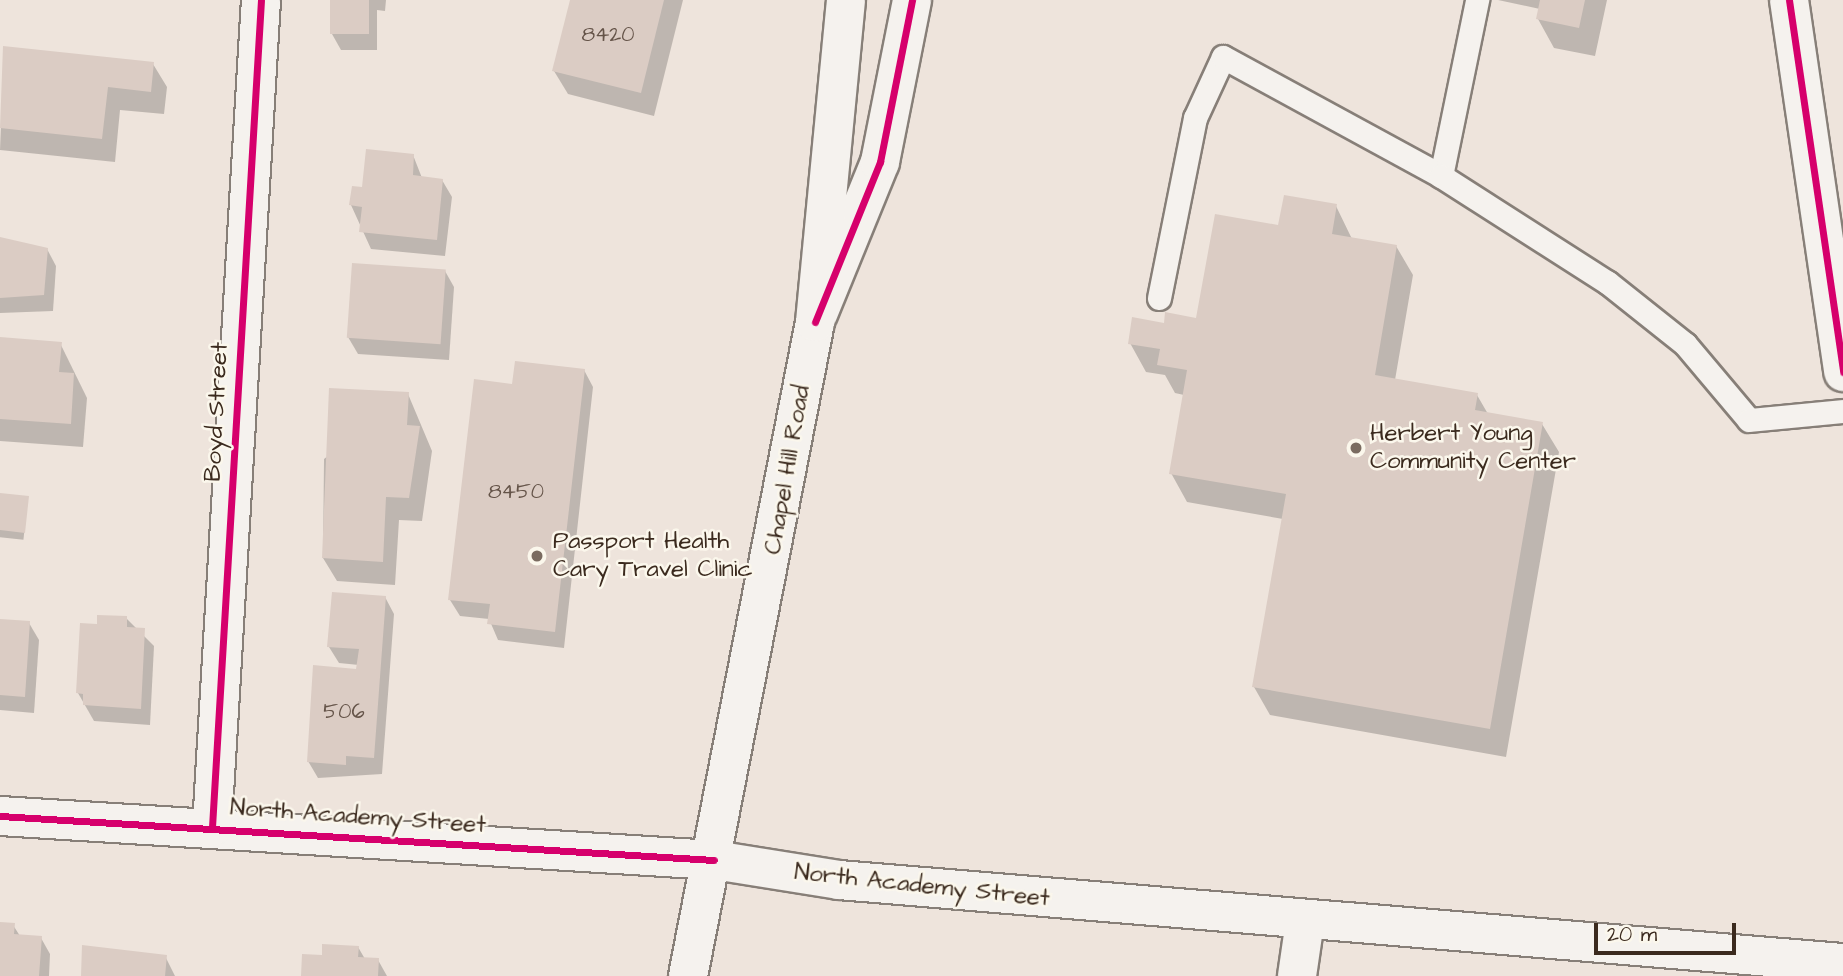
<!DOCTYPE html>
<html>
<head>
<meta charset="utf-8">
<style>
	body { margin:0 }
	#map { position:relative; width:1843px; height:976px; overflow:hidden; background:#eee4dc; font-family:"Architects Daughter",sans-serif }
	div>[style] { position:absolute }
	.shadow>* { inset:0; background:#0003; transform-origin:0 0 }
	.building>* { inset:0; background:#dbccc4; transform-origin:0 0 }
	.roads { filter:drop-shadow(2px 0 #877f78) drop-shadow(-2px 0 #877f78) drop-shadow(0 2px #877f78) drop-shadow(0 -2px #877f78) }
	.service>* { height:23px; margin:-11.5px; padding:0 11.5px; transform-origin:11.5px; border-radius:11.5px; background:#f5f2ee }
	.minor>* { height:38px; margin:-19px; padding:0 19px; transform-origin:19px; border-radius:19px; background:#f5f2ee }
	.tertiary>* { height:38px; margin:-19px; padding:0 19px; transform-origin:19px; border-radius:19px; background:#f5f2ee }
	.secondary>* { height:38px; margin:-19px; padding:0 19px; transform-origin:19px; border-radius:19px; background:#f5f2ee }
	.cycleway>* { height:7px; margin:-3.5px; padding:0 3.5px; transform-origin:3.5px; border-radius:3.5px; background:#d6006c }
	.dots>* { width:19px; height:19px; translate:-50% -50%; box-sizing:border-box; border:4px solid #fbf7ec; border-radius:50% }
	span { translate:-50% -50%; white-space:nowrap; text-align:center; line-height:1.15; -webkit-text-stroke:5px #fbf7ec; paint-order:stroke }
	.number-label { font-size:21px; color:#645348 }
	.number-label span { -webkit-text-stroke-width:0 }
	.street-label { font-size:24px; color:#3b2a1e }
	.poi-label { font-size:24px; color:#3b2a1e }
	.left { translate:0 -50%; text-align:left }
	.scale { position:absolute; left:1594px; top:923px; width:142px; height:32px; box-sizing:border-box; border:4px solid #3b2a1e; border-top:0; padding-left:9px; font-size:21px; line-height:24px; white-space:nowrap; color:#3b2a1e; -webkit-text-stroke:5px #fbf7ec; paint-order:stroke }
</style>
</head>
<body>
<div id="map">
	<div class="shadow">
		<i style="clip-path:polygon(332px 0,386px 0,385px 11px,377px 10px,377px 50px,341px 50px,332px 34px)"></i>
		<i style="clip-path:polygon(571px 0,683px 0,654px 116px,568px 94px,554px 71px)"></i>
		<i style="clip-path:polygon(1498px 0,1607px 0,1595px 56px,1554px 48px,1538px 19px,1540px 9px)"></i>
		<i style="clip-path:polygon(4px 48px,153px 64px,167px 87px,164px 114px,120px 110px,115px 162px,0 150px)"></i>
		<i style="clip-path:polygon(413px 155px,422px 178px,442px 180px,452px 197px,445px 256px,371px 249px,351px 205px,363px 189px)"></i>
		<i style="clip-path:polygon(1336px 206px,1352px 239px,1396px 246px,1413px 275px,1395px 380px,1477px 395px,1488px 414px,1542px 424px,1559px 452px,1506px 757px,1270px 715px,1254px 687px,1283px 519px,1187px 502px,1171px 473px,1184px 395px,1175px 393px,1165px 375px,1146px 372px,1130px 343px,1165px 325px,1198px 320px,1280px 227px)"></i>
		<i style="clip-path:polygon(0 239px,47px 249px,56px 266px,53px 311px,0 313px)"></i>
		<i style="clip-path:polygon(445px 271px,454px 287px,449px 360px,358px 354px,348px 337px)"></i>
		<i style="clip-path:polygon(0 339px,60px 343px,87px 398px,83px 447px,0 441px)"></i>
		<i style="clip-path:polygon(584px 370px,593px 387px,564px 648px,498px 640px,489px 619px,460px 616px,450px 600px,514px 386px)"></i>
		<i style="clip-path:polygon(408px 394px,432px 451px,422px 521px,399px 520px,395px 585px,337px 581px,323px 558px,324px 459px)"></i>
		<i style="left:0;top:495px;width:28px;height:42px;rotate:6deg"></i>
		<i style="clip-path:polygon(385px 597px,394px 614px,382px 774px,318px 778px,308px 761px,359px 665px,339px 663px,329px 647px)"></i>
		<i style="clip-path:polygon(126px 618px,154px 646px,150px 725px,94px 721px,78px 693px)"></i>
		<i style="clip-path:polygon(0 621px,29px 623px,39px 640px,34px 713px,0 710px)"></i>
		<i style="clip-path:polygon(0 924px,13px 925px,20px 936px,41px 938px,50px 954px,49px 976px,0 976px)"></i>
		<i style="clip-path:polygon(358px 947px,365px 959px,378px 960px,387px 976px,303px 976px,324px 957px)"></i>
		<i style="clip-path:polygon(165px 956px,175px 976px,82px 976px)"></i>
	</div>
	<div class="building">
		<i style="left:330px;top:0;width:39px;height:34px"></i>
		<i style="clip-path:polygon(570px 0,664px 0,641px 93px,552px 71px)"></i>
		<i style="clip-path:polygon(1540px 0,1585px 0,1579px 28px,1536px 19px)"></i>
		<i style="clip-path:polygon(3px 46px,154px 62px,151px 92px,108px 87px,102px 139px,0 128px)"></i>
		<i style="clip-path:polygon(366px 149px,414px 154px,413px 175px,443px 179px,437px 240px,359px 232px,362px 207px,349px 205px,352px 186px,362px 187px)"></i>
		<i style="clip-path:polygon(1284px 195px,1337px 204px,1332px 234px,1397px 245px,1375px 375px,1478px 393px,1475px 410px,1543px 422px,1490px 729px,1252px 687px,1286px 494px,1169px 474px,1187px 370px,1157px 365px,1160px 349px,1128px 344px,1132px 317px,1164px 323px,1165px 312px,1196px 318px,1215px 214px,1278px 225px)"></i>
		<i style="clip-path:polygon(0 237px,48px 248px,44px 295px,0 298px)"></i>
		<i style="left:352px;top:263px;width:94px;height:75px;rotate:4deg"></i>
		<i style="clip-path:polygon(0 337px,62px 342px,59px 372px,74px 373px,71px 424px,0 419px)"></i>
		<i style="clip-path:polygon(515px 361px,585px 369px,555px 632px,487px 624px,490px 604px,448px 600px,474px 379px,512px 384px)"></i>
		<i style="clip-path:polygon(329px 388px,409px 392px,407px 425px,420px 426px,409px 498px,386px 497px,383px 562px,322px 558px)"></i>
		<i style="clip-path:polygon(0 493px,29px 496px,25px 533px,0 530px)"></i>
		<i style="clip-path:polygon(332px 592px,386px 596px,374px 758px,346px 756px,346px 765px,307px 762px,313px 665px,356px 669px,359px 649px,327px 647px)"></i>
		<i style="clip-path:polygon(97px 615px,127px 616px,127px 627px,145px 628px,141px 709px,83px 705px,83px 694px,76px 693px,80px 623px,97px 624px)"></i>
		<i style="clip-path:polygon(0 619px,30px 621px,25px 697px,0 695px)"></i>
		<i style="clip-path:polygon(0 922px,15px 923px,14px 934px,42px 936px,39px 976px,0 976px)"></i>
		<i style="clip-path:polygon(322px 944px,359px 946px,358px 957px,379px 958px,378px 976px,301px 976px,302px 954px,322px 955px)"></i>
		<i style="clip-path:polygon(82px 945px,167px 955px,165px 976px,81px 976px)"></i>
	</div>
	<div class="roads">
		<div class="service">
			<i style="left:1441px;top:176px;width:180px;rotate:-78.4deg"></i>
			<i style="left:1159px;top:298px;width:184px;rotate:-78.7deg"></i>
			<i style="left:1195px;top:118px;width:67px;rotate:-65.3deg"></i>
			<i style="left:1223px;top:57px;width:248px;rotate:28.6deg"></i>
			<i style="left:1441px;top:176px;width:197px;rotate:32.6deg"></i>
			<i style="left:1607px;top:282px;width:100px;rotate:38.5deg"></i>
			<i style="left:1685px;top:344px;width:99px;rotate:49.9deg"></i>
			<i style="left:1749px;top:420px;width:94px;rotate:-5.5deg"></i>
		</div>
		<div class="minor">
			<i style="left:1789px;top:0;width:376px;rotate:81.7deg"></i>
			<i style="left:0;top:816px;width:715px;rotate:3.53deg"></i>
			<i style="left:212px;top:827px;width:828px;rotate:-86.61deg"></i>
			<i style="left:1297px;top:976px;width:56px;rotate:-81.7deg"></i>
		</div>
		<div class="tertiary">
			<i style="left:818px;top:314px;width:164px;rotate:-67.8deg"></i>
			<i style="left:880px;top:162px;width:165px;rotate:-78.8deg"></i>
		</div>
		<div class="secondary">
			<i style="left:714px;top:860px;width:127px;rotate:9.1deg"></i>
			<i style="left:839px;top:880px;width:1007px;rotate:4.73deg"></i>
			<i style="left:688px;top:976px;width:666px;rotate:-79.01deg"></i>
			<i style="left:815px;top:322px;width:323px;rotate:-84.5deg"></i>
		</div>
	</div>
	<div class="cycleway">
		<i style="left:1789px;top:0;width:376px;rotate:81.7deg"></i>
		<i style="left:815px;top:322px;width:173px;rotate:-67.9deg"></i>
		<i style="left:880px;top:162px;width:165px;rotate:-78.8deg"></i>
		<i style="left:0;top:816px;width:715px;rotate:3.53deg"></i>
		<i style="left:212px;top:827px;width:828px;rotate:-86.61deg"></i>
	</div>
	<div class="dots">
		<i style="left:1356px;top:448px;background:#7a6b60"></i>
		<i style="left:537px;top:556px;background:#7a6b60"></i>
	</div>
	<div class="number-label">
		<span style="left:608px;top:35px">8420</span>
		<span style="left:516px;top:492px">8450</span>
		<span style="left:344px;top:712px">506</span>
	</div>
	<div class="street-label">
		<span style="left:217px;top:412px;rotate:-87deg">Boyd Street</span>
		<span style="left:788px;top:470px;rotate:-80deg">Chapel Hill Road</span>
		<span style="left:358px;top:817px;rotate:4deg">North Academy Street</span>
		<span style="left:922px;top:886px;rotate:6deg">North Academy Street</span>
	</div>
	<div class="poi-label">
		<span class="left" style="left:1370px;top:448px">Herbert Young<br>Community Center</span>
		<span class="left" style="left:553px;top:556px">Passport Health<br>Cary Travel Clinic</span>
	</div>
	<div class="scale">20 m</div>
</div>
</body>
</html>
